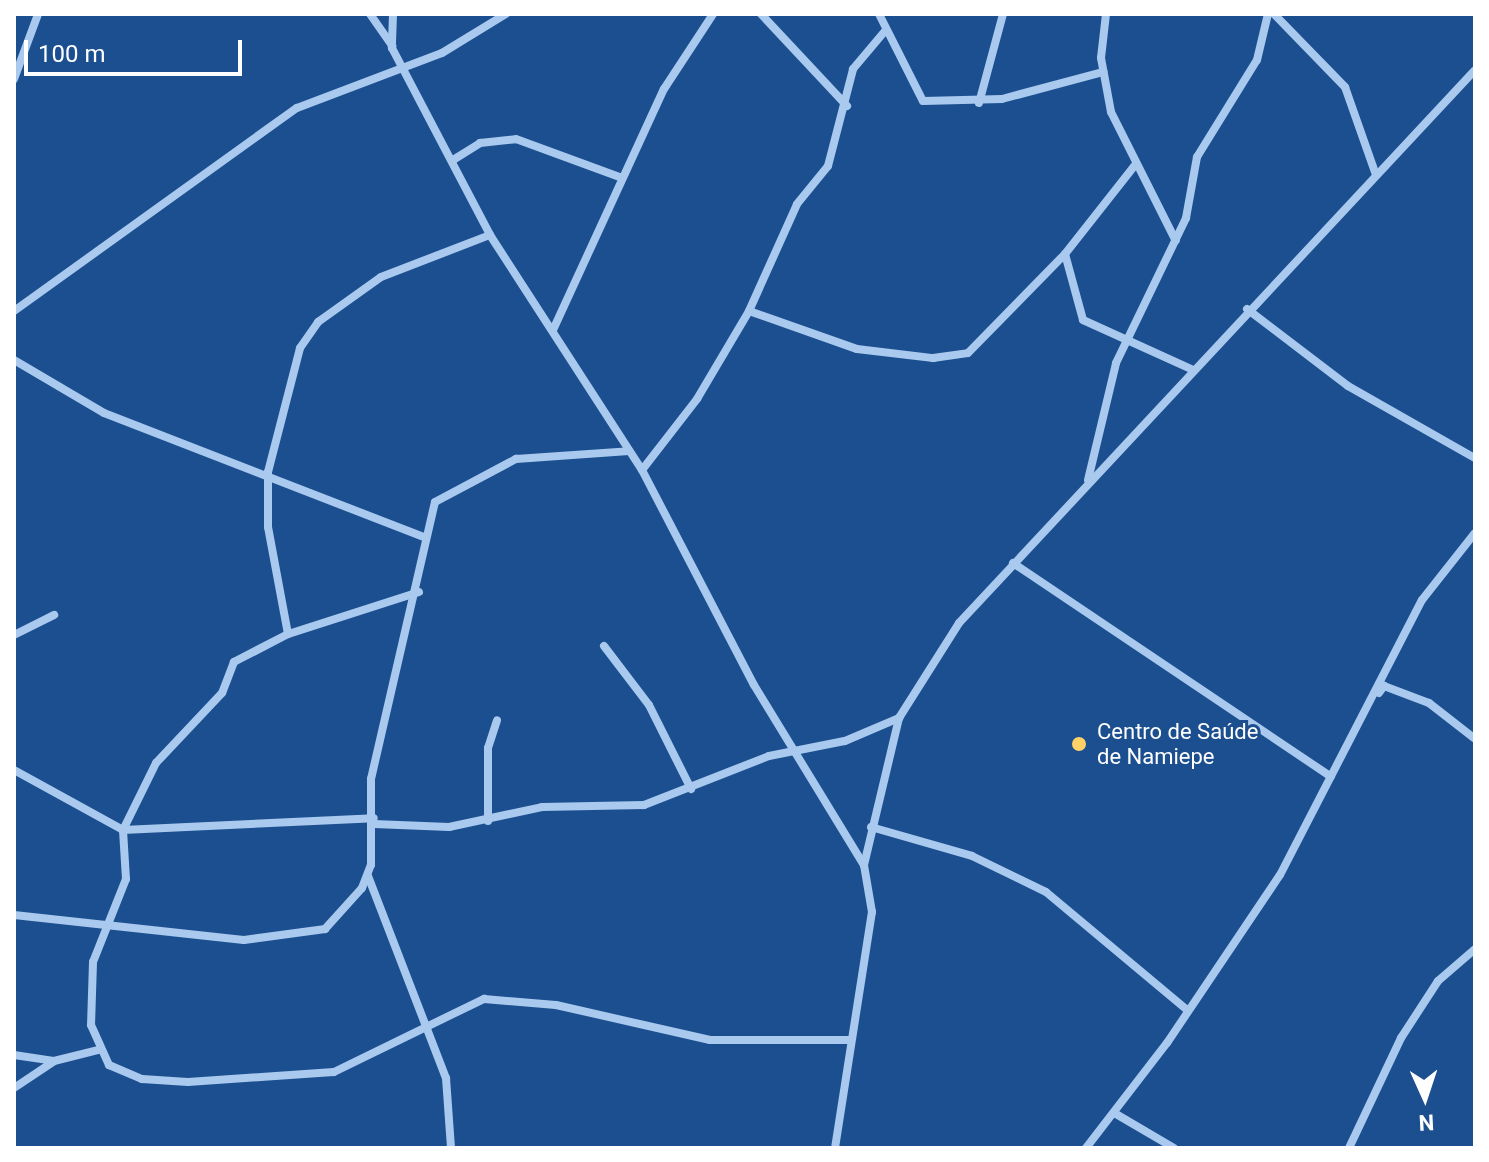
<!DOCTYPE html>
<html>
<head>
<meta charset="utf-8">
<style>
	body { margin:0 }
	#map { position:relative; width:1489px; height:1162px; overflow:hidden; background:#1b4f8f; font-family:Roboto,sans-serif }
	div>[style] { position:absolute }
	.street>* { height:8px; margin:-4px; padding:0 4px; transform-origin:4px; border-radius:4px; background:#a9c9ee }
	.dots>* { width:22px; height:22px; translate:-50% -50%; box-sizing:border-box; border:4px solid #1b4f8f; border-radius:50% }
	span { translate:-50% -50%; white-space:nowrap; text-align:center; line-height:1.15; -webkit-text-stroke:6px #1b4f8f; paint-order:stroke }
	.poi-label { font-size:22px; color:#fff }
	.left { translate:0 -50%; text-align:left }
	.frame { position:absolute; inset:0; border:16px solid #fff; pointer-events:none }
	.north { position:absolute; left:1385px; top:1058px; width:80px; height:80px; -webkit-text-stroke:6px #1b4f8f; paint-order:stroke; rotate:177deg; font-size:22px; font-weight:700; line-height:32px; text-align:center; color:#fff }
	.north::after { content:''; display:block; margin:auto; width:28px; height:36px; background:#fff; clip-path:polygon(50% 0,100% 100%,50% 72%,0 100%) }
	.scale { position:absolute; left:24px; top:40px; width:218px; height:36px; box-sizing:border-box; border:4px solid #fff; border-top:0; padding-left:10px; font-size:24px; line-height:28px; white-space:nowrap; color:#fff; -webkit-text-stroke:6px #1b4f8f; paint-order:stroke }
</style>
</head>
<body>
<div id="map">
	<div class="street">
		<i style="left:370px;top:14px;width:39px;rotate:55deg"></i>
		<i style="left:393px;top:14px;width:34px;rotate:92deg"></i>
		<i style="left:392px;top:48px;width:211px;rotate:62.3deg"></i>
		<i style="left:490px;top:235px;width:280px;rotate:57.1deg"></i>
		<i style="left:642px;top:470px;width:242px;rotate:62.5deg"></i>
		<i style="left:754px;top:685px;width:211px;rotate:58.6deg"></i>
		<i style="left:761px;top:14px;width:126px;rotate:46.9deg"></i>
		<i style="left:879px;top:14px;width:97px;rotate:63.2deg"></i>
		<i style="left:923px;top:101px;width:79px;rotate:-1.5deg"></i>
		<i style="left:1002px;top:99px;width:105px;rotate:-15deg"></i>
		<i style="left:1106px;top:14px;width:44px;rotate:96.5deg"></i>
		<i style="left:1101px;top:58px;width:55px;rotate:79.5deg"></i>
		<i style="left:1111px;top:112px;width:144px;rotate:63.3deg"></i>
		<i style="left:1274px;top:14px;width:102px;rotate:45.8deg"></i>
		<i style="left:1345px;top:87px;width:93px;rotate:70.6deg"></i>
		<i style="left:14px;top:79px;width:69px;rotate:-69.7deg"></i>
		<i style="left:979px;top:103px;width:92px;rotate:-74.9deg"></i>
		<i style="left:453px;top:160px;width:32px;rotate:-32deg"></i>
		<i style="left:480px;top:143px;width:36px;rotate:-6deg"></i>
		<i style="left:516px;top:139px;width:111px;rotate:20.1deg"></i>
		<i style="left:1065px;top:254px;width:68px;rotate:74.7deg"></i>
		<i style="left:1083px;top:320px;width:119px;rotate:24.4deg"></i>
		<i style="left:1247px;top:309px;width:127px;rotate:37.3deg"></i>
		<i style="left:1348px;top:386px;width:146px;rotate:29.6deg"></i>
		<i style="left:14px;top:311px;width:348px;rotate:-35.7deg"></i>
		<i style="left:297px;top:108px;width:155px;rotate:-20.8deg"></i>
		<i style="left:442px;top:53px;width:75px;rotate:-31.4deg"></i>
		<i style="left:749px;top:311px;width:114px;rotate:19.4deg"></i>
		<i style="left:857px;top:349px;width:77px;rotate:6.8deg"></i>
		<i style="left:933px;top:358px;width:35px;rotate:-8deg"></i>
		<i style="left:968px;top:353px;width:139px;rotate:-45.6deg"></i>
		<i style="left:1065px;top:254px;width:113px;rotate:-51.8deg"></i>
		<i style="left:553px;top:330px;width:265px;rotate:-65.3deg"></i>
		<i style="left:664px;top:89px;width:90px;rotate:-56.8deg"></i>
		<i style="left:14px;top:360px;width:104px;rotate:30.5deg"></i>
		<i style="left:104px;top:413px;width:343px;rotate:21.2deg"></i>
		<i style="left:642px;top:470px;width:90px;rotate:-52.2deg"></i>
		<i style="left:697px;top:399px;width:102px;rotate:-59.4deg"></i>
		<i style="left:749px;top:311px;width:117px;rotate:-65.8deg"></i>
		<i style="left:797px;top:204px;width:49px;rotate:-50.8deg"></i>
		<i style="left:828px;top:166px;width:100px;rotate:-75.5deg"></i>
		<i style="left:853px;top:69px;width:50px;rotate:-49.9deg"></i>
		<i style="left:1088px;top:480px;width:120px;rotate:-76.5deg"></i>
		<i style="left:1116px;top:363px;width:161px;rotate:-64.2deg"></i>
		<i style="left:1186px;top:218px;width:62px;rotate:-79.8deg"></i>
		<i style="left:1197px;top:157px;width:114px;rotate:-58.3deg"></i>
		<i style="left:1257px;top:60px;width:47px;rotate:-76.6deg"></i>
		<i style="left:1013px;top:563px;width:383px;rotate:33.9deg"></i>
		<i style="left:419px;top:592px;width:138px;rotate:162.2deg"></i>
		<i style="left:288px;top:634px;width:61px;rotate:152.6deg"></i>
		<i style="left:234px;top:662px;width:33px;rotate:111deg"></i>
		<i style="left:222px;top:693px;width:96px;rotate:133.3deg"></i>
		<i style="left:156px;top:763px;width:75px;rotate:116.2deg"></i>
		<i style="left:123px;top:830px;width:49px;rotate:86.5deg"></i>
		<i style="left:126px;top:879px;width:89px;rotate:111.7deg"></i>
		<i style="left:93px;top:962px;width:63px;rotate:91.8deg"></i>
		<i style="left:91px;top:1025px;width:44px;rotate:65.8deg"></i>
		<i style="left:109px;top:1065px;width:36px;rotate:23deg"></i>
		<i style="left:142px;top:1079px;width:46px;rotate:3.7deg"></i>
		<i style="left:188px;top:1082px;width:146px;rotate:-3.9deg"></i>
		<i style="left:334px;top:1072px;width:167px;rotate:-26deg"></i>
		<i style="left:484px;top:999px;width:72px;rotate:4.8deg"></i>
		<i style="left:556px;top:1005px;width:158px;rotate:12.8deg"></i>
		<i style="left:710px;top:1040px;width:141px"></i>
		<i style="left:288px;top:634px;width:109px;rotate:-100.6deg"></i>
		<i style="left:268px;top:527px;width:55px;rotate:-90deg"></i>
		<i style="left:268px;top:472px;width:128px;rotate:-75.5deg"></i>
		<i style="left:300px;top:348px;width:32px;rotate:-55deg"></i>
		<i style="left:318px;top:322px;width:77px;rotate:-35.5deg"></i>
		<i style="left:381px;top:277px;width:117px;rotate:-21.1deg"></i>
		<i style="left:14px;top:635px;width:45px;rotate:-26.6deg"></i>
		<i style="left:604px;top:646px;width:74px;rotate:52.7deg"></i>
		<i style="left:649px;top:705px;width:94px;rotate:63.4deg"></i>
		<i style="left:1379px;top:693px;width:9px;rotate:-54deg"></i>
		<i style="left:1384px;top:686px;width:48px;rotate:20.7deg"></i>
		<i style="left:1429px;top:703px;width:58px;rotate:38deg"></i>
		<i style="left:14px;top:770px;width:124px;rotate:28.8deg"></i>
		<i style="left:123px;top:830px;width:251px;rotate:-2.7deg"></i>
		<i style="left:488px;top:821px;width:73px;rotate:-90deg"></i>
		<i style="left:488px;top:748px;width:29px;rotate:-72deg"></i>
		<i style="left:374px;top:824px;width:75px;rotate:2.3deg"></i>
		<i style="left:449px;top:827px;width:95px;rotate:-12.1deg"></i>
		<i style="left:542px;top:807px;width:102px;rotate:-1.1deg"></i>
		<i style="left:644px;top:805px;width:134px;rotate:-21.4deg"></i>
		<i style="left:769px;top:756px;width:77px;rotate:-11.2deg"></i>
		<i style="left:845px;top:741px;width:59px;rotate:-23.1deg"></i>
		<i style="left:871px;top:827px;width:105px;rotate:16deg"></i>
		<i style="left:972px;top:856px;width:82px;rotate:25.9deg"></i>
		<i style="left:1046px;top:892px;width:184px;rotate:39.9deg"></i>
		<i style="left:368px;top:876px;width:217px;rotate:68.9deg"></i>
		<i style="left:446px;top:1078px;width:70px;rotate:85.9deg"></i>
		<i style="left:14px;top:915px;width:231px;rotate:6.2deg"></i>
		<i style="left:244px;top:940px;width:82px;rotate:-7.7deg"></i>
		<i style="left:325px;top:929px;width:55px;rotate:-47.9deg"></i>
		<i style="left:362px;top:888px;width:25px;rotate:-69deg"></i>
		<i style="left:371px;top:865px;width:86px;rotate:-90deg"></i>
		<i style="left:371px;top:779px;width:284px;rotate:-77deg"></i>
		<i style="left:435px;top:502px;width:92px;rotate:-28deg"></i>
		<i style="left:516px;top:459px;width:113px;rotate:-4deg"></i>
		<i style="left:14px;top:1055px;width:40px;rotate:8.5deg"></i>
		<i style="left:54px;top:1061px;width:45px;rotate:-14deg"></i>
		<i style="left:14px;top:1088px;width:47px;rotate:-33.7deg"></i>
		<i style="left:1116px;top:1114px;width:67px;rotate:30.4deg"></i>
		<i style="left:835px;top:1148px;width:239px;rotate:-81.1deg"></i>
		<i style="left:872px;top:912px;width:48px;rotate:-99.7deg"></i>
		<i style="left:864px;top:865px;width:151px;rotate:-76.6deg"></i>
		<i style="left:899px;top:718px;width:112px;rotate:-57.7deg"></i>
		<i style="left:959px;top:623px;width:756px;rotate:-46.98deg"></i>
		<i style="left:1086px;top:1148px;width:133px;rotate:-52.4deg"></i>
		<i style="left:1167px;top:1043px;width:202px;rotate:-56.1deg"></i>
		<i style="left:1280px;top:875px;width:309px;rotate:-62.7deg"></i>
		<i style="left:1422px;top:600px;width:85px;rotate:-51.7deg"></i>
		<i style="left:1349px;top:1148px;width:122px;rotate:-64.7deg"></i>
		<i style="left:1401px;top:1038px;width:68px;rotate:-57deg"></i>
		<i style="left:1438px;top:981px;width:49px;rotate:-40.9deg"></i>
	</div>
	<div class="dots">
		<i style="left:1079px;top:744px;background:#ffd166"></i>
	</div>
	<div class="poi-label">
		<span class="left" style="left:1097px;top:744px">Centro de Saúde<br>de Namiepe</span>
	</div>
	<div class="frame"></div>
	<div class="north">N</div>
	<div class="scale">100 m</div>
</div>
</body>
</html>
